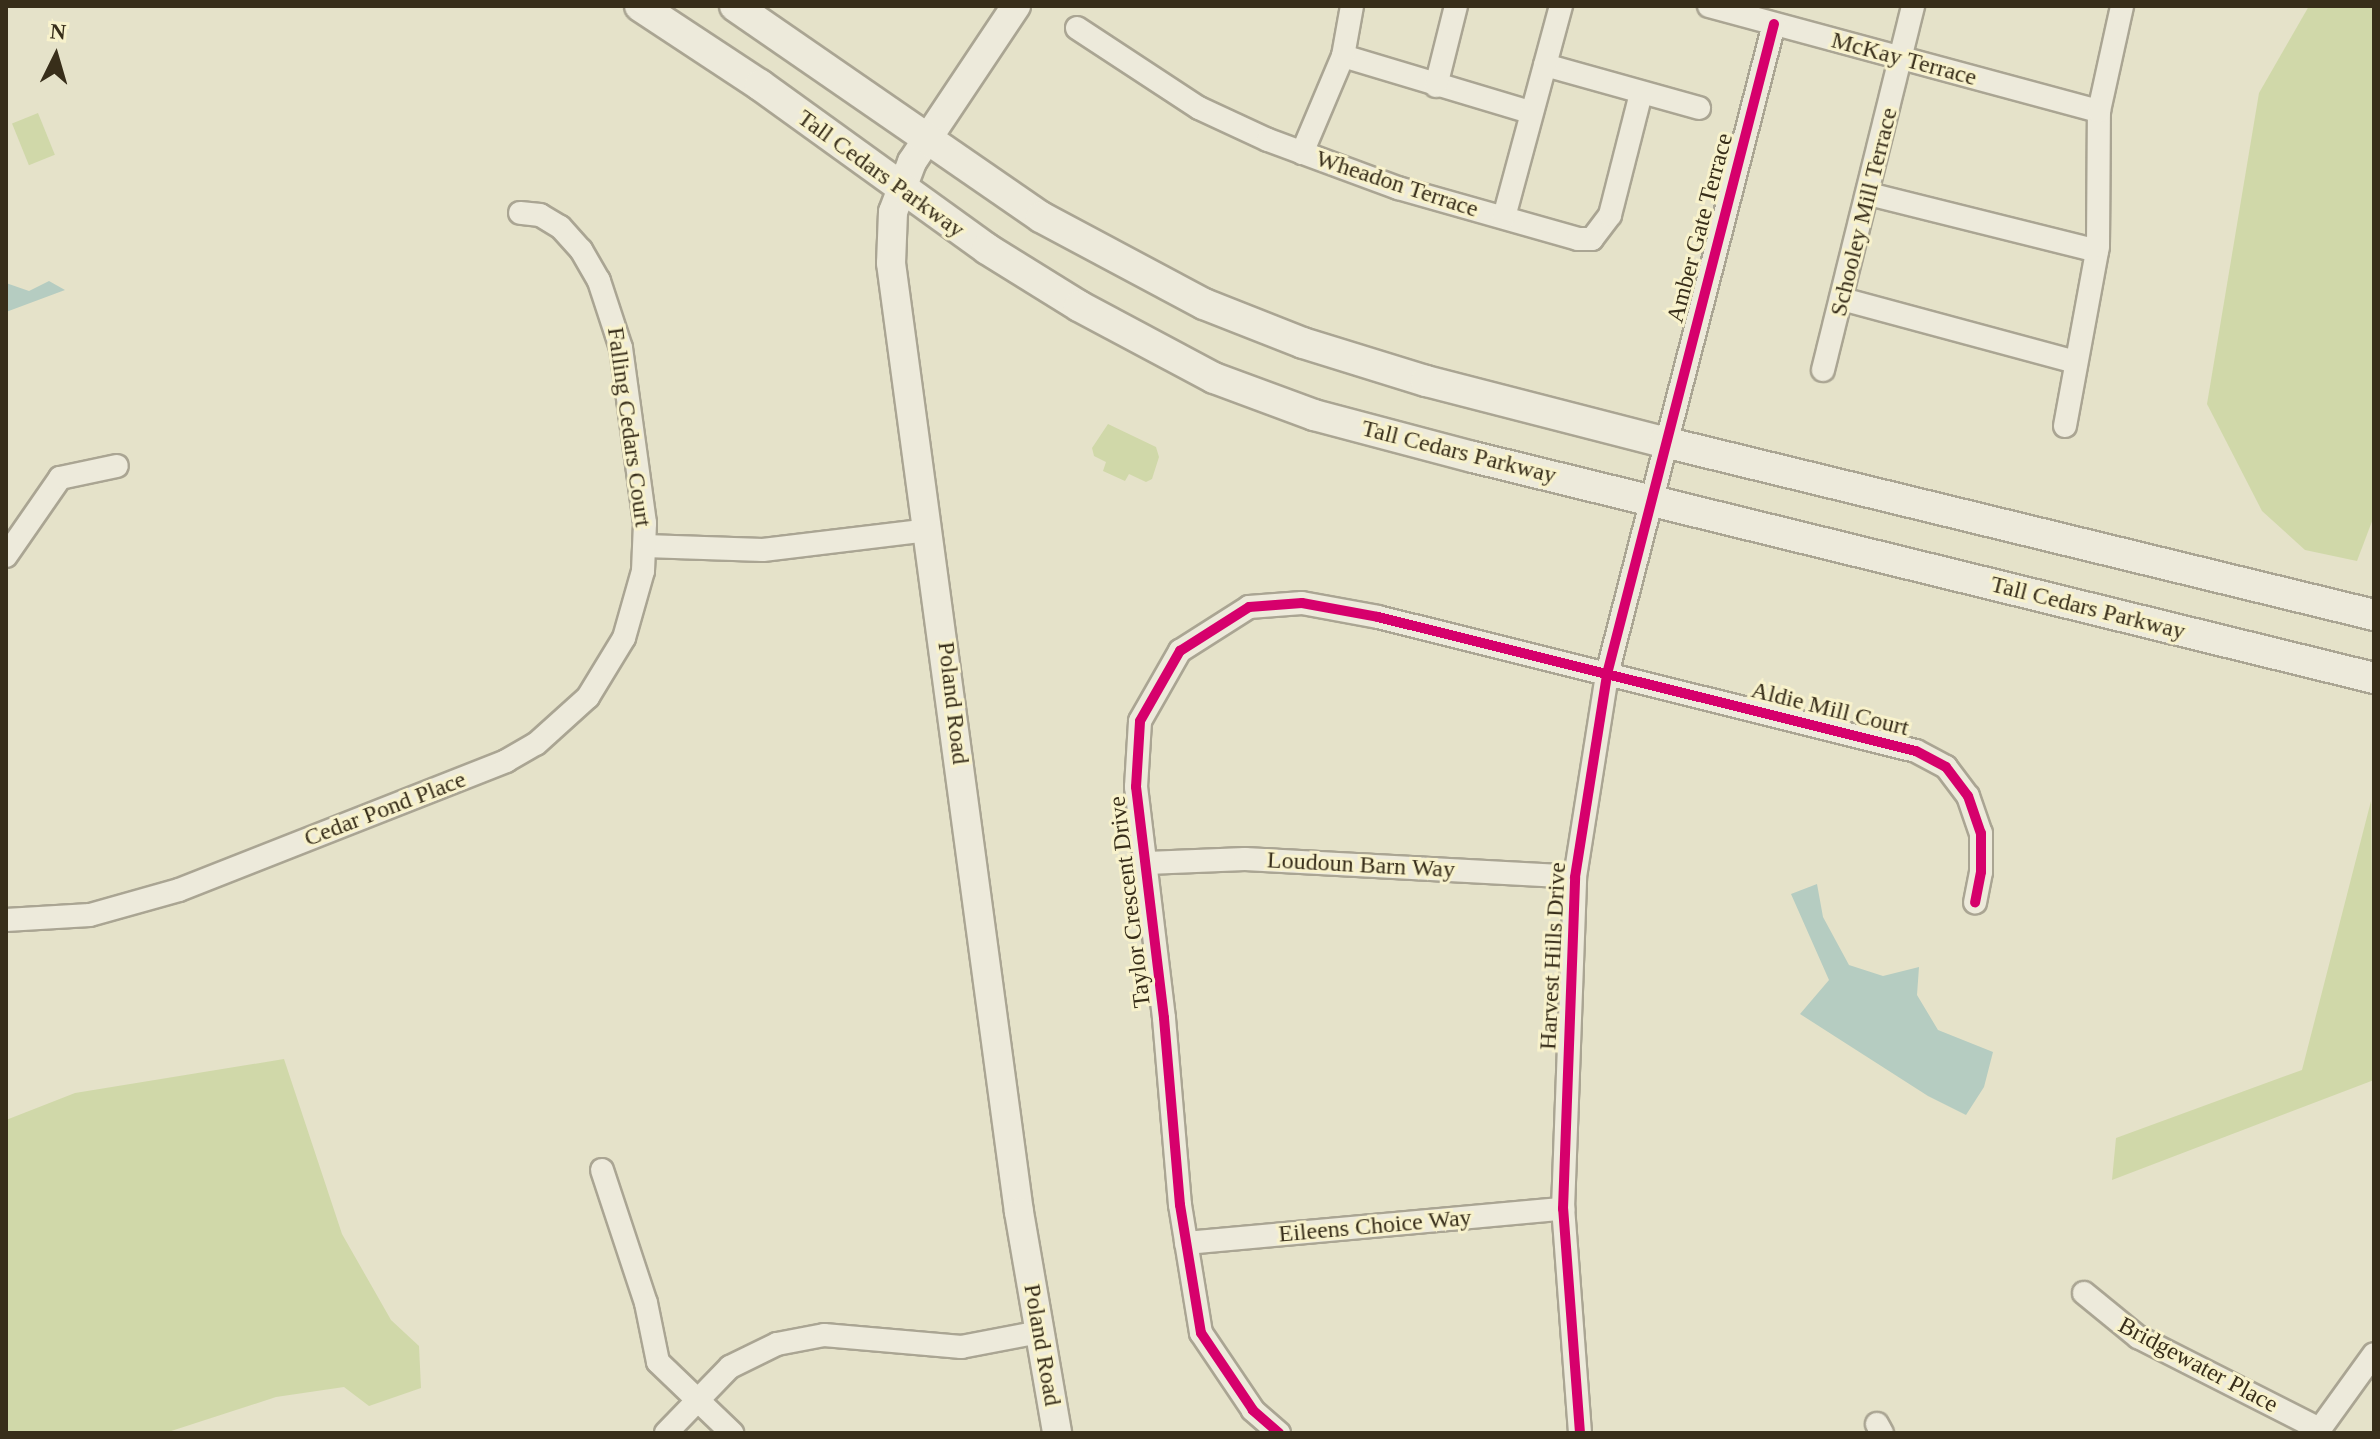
<!DOCTYPE html>
<html>
<head>
<meta charset="utf-8">
<style>
	body { margin:0 }
	#map { position:relative; width:2380px; height:1439px; overflow:hidden; background:#e5e2c9; font-family:Georgia,serif }
	div>[style] { position:absolute }
	.green>* { inset:0; background:#d0d8a9; transform-origin:0 0 }
	.water>* { inset:0; background:#b5ccc1 }
	.roads { filter:drop-shadow(2px 0 #aaa593) drop-shadow(-2px 0 #aaa593) drop-shadow(0 2px #aaa593) drop-shadow(0 -2px #aaa593) }
	.minor>* { height:22px; margin:-11px; padding:0 11px; transform-origin:11px; border-radius:11px; background:#edeadb }
	.tertiary>* { height:28px; margin:-14px; padding:0 14px; transform-origin:14px; border-radius:14px; background:#edeadb }
	.secondary>* { height:30px; margin:-15px; padding:0 15px; transform-origin:15px; border-radius:15px; background:#edeadb }
	.cycleway>* { height:10px; margin:-5px; padding:0 5px; transform-origin:5px; border-radius:5px; background:#d6006c }
	span { translate:-50% -50%; white-space:nowrap; text-align:center; line-height:1.15; -webkit-text-stroke:6px #f8f2cc; paint-order:stroke }
	.street-label { font-size:24px; color:#382e1a }
	.frame { position:absolute; inset:0; border:8px solid #382e1a; pointer-events:none }
	.north { position:absolute; left:16px; top:16px; width:80px; height:80px; -webkit-text-stroke:6px #f8f2cc; paint-order:stroke; rotate:5deg; font-size:22px; font-weight:700; line-height:32px; text-align:center; color:#382e1a }
	.north::after { content:''; display:block; margin:auto; width:28px; height:36px; background:#382e1a; clip-path:polygon(50% 0,100% 100%,50% 72%,0 100%) }
</style>
</head>
<body>
<div id="map">
	<div class="green">
		<i style="clip-path:polygon(2309px 6px,2374px 6px,2374px 516px,2357px 561px,2305px 550px,2262px 511px,2207px 404px,2259px 93px)"></i>
		<i style="left:38px;top:113px;width:45px;height:28px;rotate:68deg"></i>
		<i style="clip-path:polygon(1108px 424px,1156px 447px,1159px 457px,1152px 479px,1146px 482px,1129px 474px,1125px 481px,1103px 471px,1106px 462px,1094px 456px,1092px 448px)"></i>
		<i style="clip-path:polygon(2371px 801px,2374px 1080px,2112px 1180px,2116px 1138px,2302px 1070px)"></i>
		<i style="clip-path:polygon(284px 1059px,342px 1234px,391px 1320px,419px 1346px,421px 1388px,369px 1406px,344px 1387px,276px 1397px,165px 1433px,6px 1433px,6px 1120px,75px 1093px)"></i>
	</div>
	<div class="water">
		<i style="clip-path:polygon(49px 281px,65px 290px,6px 312px,6px 283px,29px 291px)"></i>
		<i style="clip-path:polygon(1817px 884px,1823px 917px,1849px 965px,1883px 976px,1919px 967px,1917px 995px,1938px 1030px,1993px 1052px,1984px 1087px,1966px 1115px,1928px 1096px,1800px 1014px,1829px 980px,1791px 894px)"></i>
	</div>
	<div class="roads">
		<div class="minor">
			<i style="left:1709px;top:6px;width:404px;rotate:15.1deg"></i>
			<i style="left:1077px;top:28px;width:146px;rotate:33.3deg"></i>
			<i style="left:1199px;top:108px;width:76px;rotate:24.9deg"></i>
			<i style="left:1268px;top:140px;width:139px;rotate:20.3deg"></i>
			<i style="left:1398px;top:188px;width:187px;rotate:15.8deg"></i>
			<i style="left:1578px;top:239px;width:14px"></i>
			<i style="left:1592px;top:239px;width:30px;rotate:-53deg"></i>
			<i style="left:1610px;top:215px;width:126px;rotate:-75.7deg"></i>
			<i style="left:1343px;top:56px;width:195px;rotate:16.7deg"></i>
			<i style="left:1545px;top:65px;width:160px;rotate:15.6deg"></i>
			<i style="left:1436px;top:86px;width:82px;rotate:-76deg"></i>
			<i style="left:1302px;top:153px;width:105px;rotate:-67.1deg"></i>
			<i style="left:1343px;top:56px;width:51px;rotate:-79.8deg"></i>
			<i style="left:1869px;top:194px;width:235px;rotate:14deg"></i>
			<i style="left:1504px;top:217px;width:219px;rotate:-74.9deg"></i>
			<i style="left:1842px;top:299px;width:241px;rotate:15.1deg"></i>
			<i style="left:1823px;top:370px;width:375px;rotate:-76.1deg"></i>
			<i style="left:2065px;top:426px;width:183px;rotate:-79.6deg"></i>
			<i style="left:2098px;top:246px;width:135px;rotate:-89.6deg"></i>
			<i style="left:2099px;top:111px;width:107px;rotate:-77.6deg"></i>
			<i style="left:645px;top:546px;width:118px;rotate:1.9deg"></i>
			<i style="left:763px;top:550px;width:166px;rotate:-6.9deg"></i>
			<i style="left:6px;top:556px;width:95px;rotate:-55.3deg"></i>
			<i style="left:60px;top:478px;width:58px;rotate:-11.9deg"></i>
			<i style="left:1147px;top:863px;width:98px;rotate:-2.3deg"></i>
			<i style="left:1245px;top:859px;width:330px;rotate:3.1deg"></i>
			<i style="left:6px;top:920px;width:84px;rotate:-3.4deg"></i>
			<i style="left:90px;top:915px;width:92px;rotate:-15.7deg"></i>
			<i style="left:179px;top:890px;width:352px;rotate:-21.5deg"></i>
			<i style="left:506px;top:761px;width:34px;rotate:-30deg"></i>
			<i style="left:536px;top:744px;width:70px;rotate:-42.1deg"></i>
			<i style="left:588px;top:697px;width:69px;rotate:-58.6deg"></i>
			<i style="left:624px;top:638px;width:70px;rotate:-74.2deg"></i>
			<i style="left:643px;top:571px;width:48px;rotate:-87.6deg"></i>
			<i style="left:645px;top:523px;width:177px;rotate:-97.8deg"></i>
			<i style="left:621px;top:348px;width:71px;rotate:-108.2deg"></i>
			<i style="left:599px;top:281px;width:36px;rotate:-120deg"></i>
			<i style="left:581px;top:250px;width:31px;rotate:-132deg"></i>
			<i style="left:560px;top:227px;width:23px;rotate:-149deg"></i>
			<i style="left:540px;top:215px;width:20px;rotate:-174deg"></i>
			<i style="left:602px;top:1170px;width:140px;rotate:71.7deg"></i>
			<i style="left:646px;top:1303px;width:60px;rotate:78.5deg"></i>
			<i style="left:658px;top:1362px;width:103px;rotate:43.8deg"></i>
			<i style="left:1186px;top:1243px;width:379px;rotate:-5.2deg"></i>
			<i style="left:2084px;top:1293px;width:70px;rotate:39.2deg"></i>
			<i style="left:2138px;top:1337px;width:203px;rotate:26.9deg"></i>
			<i style="left:1877px;top:1424px;width:10px;rotate:61deg"></i>
			<i style="left:666px;top:1433px;width:92px;rotate:-45.9deg"></i>
			<i style="left:730px;top:1367px;width:52px;rotate:-26.1deg"></i>
			<i style="left:777px;top:1344px;width:48px;rotate:-10.8deg"></i>
			<i style="left:824px;top:1335px;width:138px;rotate:5deg"></i>
			<i style="left:961px;top:1347px;width:80px;rotate:-10.8deg"></i>
			<i style="left:1279px;top:1433px;width:35px;rotate:-139deg"></i>
			<i style="left:1253px;top:1410px;width:93px;rotate:-124deg"></i>
			<i style="left:1201px;top:1333px;width:130px;rotate:-99.3deg"></i>
			<i style="left:1180px;top:1205px;width:188px;rotate:-94.9deg"></i>
			<i style="left:1164px;top:1018px;width:233px;rotate:-96.9deg"></i>
			<i style="left:1136px;top:787px;width:66px;rotate:-86.5deg"></i>
			<i style="left:1140px;top:721px;width:81px;rotate:-60.3deg"></i>
			<i style="left:1180px;top:651px;width:82px;rotate:-32.5deg"></i>
			<i style="left:1249px;top:607px;width:53px;rotate:-4.3deg"></i>
			<i style="left:1302px;top:603px;width:77px;rotate:10.4deg"></i>
			<i style="left:1378px;top:617px;width:554px;rotate:13.99deg"></i>
			<i style="left:1916px;top:751px;width:34px;rotate:28deg"></i>
			<i style="left:1946px;top:767px;width:36px;rotate:53deg"></i>
			<i style="left:1968px;top:796px;width:39px;rotate:71deg"></i>
			<i style="left:1981px;top:833px;width:39px;rotate:90deg"></i>
			<i style="left:1981px;top:872px;width:31px;rotate:101deg"></i>
			<i style="left:1580px;top:1433px;width:225px;rotate:-94.3deg"></i>
			<i style="left:1563px;top:1209px;width:332px;rotate:-87.9deg"></i>
			<i style="left:1575px;top:877px;width:206px;rotate:-81deg"></i>
			<i style="left:1607px;top:674px;width:671px;rotate:-75.59deg"></i>
			<i style="left:2317px;top:1433px;width:97px;rotate:-54.2deg"></i>
		</div>
		<div class="tertiary">
			<i style="left:1016px;top:6px;width:187px;rotate:123.7deg"></i>
			<i style="left:912px;top:162px;width:53px;rotate:110.8deg"></i>
			<i style="left:893px;top:212px;width:51px;rotate:92.2deg"></i>
			<i style="left:891px;top:263px;width:958px;rotate:82.32deg"></i>
			<i style="left:1019px;top:1212px;width:224px;rotate:80.2deg"></i>
		</div>
		<div class="secondary">
			<i style="left:640px;top:6px;width:144px;rotate:33.4deg"></i>
			<i style="left:760px;top:85px;width:280px;rotate:35.8deg"></i>
			<i style="left:987px;top:249px;width:108px;rotate:31.8deg"></i>
			<i style="left:1079px;top:306px;width:153px;rotate:28.1deg"></i>
			<i style="left:1214px;top:378px;width:107px;rotate:20.3deg"></i>
			<i style="left:1314px;top:415px;width:164px;rotate:14.8deg"></i>
			<i style="left:1473px;top:457px;width:928px;rotate:13.78deg"></i>
			<i style="left:735px;top:6px;width:372px;rotate:34.6deg"></i>
			<i style="left:1041px;top:217px;width:185px;rotate:28.1deg"></i>
			<i style="left:1204px;top:304px;width:106px;rotate:21.5deg"></i>
			<i style="left:1303px;top:343px;width:129px;rotate:17.2deg"></i>
			<i style="left:1426px;top:381px;width:246px;rotate:14.4deg"></i>
			<i style="left:1664px;top:442px;width:731px;rotate:13.69deg"></i>
		</div>
	</div>
	<div class="cycleway">
		<i style="left:1279px;top:1433px;width:35px;rotate:-139deg"></i>
		<i style="left:1253px;top:1410px;width:93px;rotate:-124deg"></i>
		<i style="left:1201px;top:1333px;width:130px;rotate:-99.3deg"></i>
		<i style="left:1180px;top:1205px;width:188px;rotate:-94.9deg"></i>
		<i style="left:1164px;top:1018px;width:233px;rotate:-96.9deg"></i>
		<i style="left:1136px;top:787px;width:66px;rotate:-86.5deg"></i>
		<i style="left:1140px;top:721px;width:81px;rotate:-60.3deg"></i>
		<i style="left:1180px;top:651px;width:82px;rotate:-32.5deg"></i>
		<i style="left:1249px;top:607px;width:53px;rotate:-4.3deg"></i>
		<i style="left:1302px;top:603px;width:77px;rotate:10.4deg"></i>
		<i style="left:1378px;top:617px;width:554px;rotate:13.99deg"></i>
		<i style="left:1916px;top:751px;width:34px;rotate:28deg"></i>
		<i style="left:1946px;top:767px;width:36px;rotate:53deg"></i>
		<i style="left:1968px;top:796px;width:39px;rotate:71deg"></i>
		<i style="left:1981px;top:833px;width:39px;rotate:90deg"></i>
		<i style="left:1981px;top:872px;width:31px;rotate:101deg"></i>
		<i style="left:1580px;top:1433px;width:225px;rotate:-94.3deg"></i>
		<i style="left:1563px;top:1209px;width:332px;rotate:-87.9deg"></i>
		<i style="left:1575px;top:877px;width:206px;rotate:-81deg"></i>
		<i style="left:1607px;top:674px;width:671px;rotate:-75.59deg"></i>
	</div>
	<div class="street-label">
		<span style="left:1904px;top:59px;rotate:15deg">McKay Terrace</span>
		<span style="left:881px;top:174px;rotate:36deg">Tall Cedars Parkway</span>
		<span style="left:1397px;top:184px;rotate:18deg">Wheadon Terrace</span>
		<span style="left:1864px;top:212px;rotate:-76deg">Schooley Mill Terrace</span>
		<span style="left:1700px;top:228px;rotate:-75deg">Amber Gate Terrace</span>
		<span style="left:629px;top:427px;rotate:82deg">Falling Cedars Court</span>
		<span style="left:1459px;top:452px;rotate:14deg">Tall Cedars Parkway</span>
		<span style="left:2088px;top:608px;rotate:14deg">Tall Cedars Parkway</span>
		<span style="left:953px;top:703px;rotate:83deg">Poland Road</span>
		<span style="left:1830px;top:709px;rotate:14deg">Aldie Mill Court</span>
		<span style="left:385px;top:809px;rotate:-21deg">Cedar Pond Place</span>
		<span style="left:1361px;top:865px;rotate:3deg">Loudoun Barn Way</span>
		<span style="left:1130px;top:902px;rotate:-97deg">Taylor Crescent Drive</span>
		<span style="left:1553px;top:956px;rotate:-87deg">Harvest Hills Drive</span>
		<span style="left:1375px;top:1226px;rotate:-5deg">Eileens Choice Way</span>
		<span style="left:1042px;top:1345px;rotate:80deg">Poland Road</span>
		<span style="left:2198px;top:1365px;rotate:28deg">Bridgewater Place</span>
	</div>
	<div class="frame"></div>
	<div class="north">N</div>
</div>
</body>
</html>
